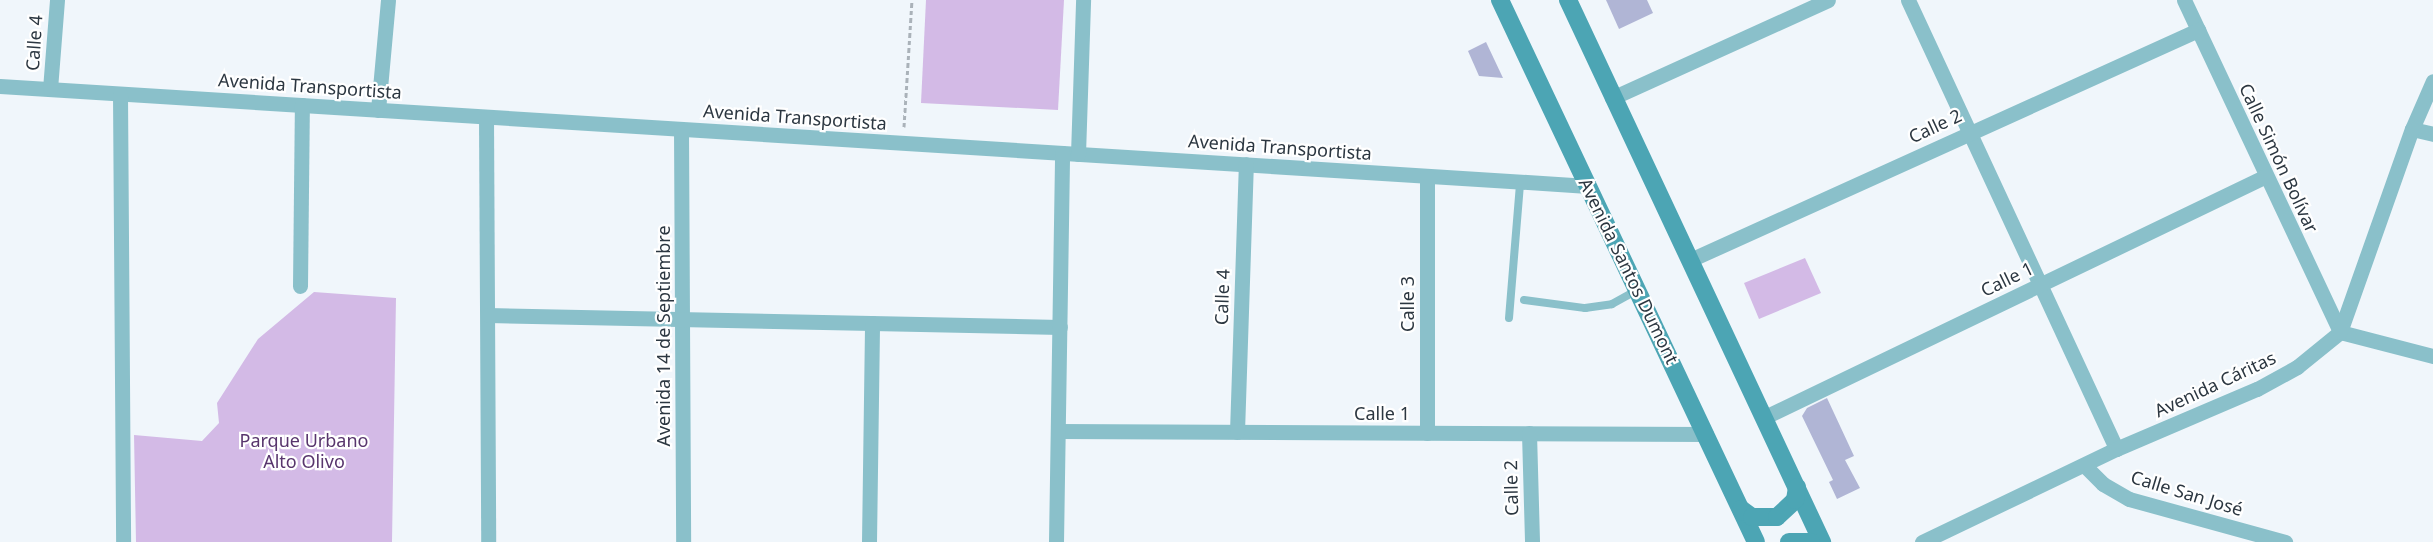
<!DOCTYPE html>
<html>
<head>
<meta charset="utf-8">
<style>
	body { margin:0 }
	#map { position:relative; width:2433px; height:542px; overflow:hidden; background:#f0f6fb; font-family:"Noto Sans",sans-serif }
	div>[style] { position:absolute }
	.green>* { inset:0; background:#d3bae6 }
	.building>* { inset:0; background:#b0b5d5 }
	.path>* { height:3px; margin-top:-1.5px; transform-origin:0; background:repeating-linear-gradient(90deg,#aab2b9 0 4.5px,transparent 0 7.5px) }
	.lane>* { height:8px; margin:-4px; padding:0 4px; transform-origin:4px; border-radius:4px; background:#8ac0ca }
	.street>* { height:15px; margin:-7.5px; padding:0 7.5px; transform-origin:7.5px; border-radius:7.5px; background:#8ac0ca }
	.secondary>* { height:18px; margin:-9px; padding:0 9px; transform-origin:9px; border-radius:9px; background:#4ca5b4 }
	span { translate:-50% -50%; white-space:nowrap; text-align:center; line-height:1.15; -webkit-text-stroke:4.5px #fff; paint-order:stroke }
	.street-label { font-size:18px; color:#2c3741 }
	.park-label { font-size:18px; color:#58356d }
</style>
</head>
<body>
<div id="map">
	<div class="green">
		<div style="clip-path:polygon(926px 0,1064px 0,1058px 110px,921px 103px)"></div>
		<div style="clip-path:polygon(1805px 258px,1821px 293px,1759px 319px,1744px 283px)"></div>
		<div style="clip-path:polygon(314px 292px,396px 298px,392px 542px,136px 542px,134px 435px,202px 441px,219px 423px,217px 403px,258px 339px)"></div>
	</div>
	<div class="building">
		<div style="clip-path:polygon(1606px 0,1647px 0,1653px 13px,1619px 29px)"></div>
		<div style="clip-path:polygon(1486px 42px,1503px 78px,1479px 76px,1468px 51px)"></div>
		<div style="clip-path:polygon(1827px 398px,1854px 456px,1845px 460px,1860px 488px,1837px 499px,1829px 482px,1833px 480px,1802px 416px,1807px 408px)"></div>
	</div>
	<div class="path">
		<div style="left:904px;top:127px;width:127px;rotate:-86.4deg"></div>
	</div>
	<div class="lane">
		<div style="left:1524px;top:300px;width:62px;rotate:7.5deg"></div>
		<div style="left:1585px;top:308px;width:27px;rotate:-8deg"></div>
		<div style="left:1612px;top:304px;width:29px;rotate:-29deg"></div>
		<div style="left:1509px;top:318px;width:135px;rotate:-85.3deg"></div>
	</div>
	<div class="street">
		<div style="left:1908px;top:0;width:495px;rotate:65.1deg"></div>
		<div style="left:2184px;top:0;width:367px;rotate:64.8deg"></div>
		<div style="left:2340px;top:332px;width:96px;rotate:14.5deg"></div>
		<div style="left:0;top:86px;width:1591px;rotate:3.6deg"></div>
		<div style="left:50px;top:89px;width:89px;rotate:-85.5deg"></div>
		<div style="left:120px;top:94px;width:448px;rotate:89.6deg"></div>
		<div style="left:1612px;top:98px;width:237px;rotate:-24.4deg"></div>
		<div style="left:378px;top:110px;width:110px;rotate:-84.8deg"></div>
		<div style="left:486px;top:117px;width:425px;rotate:89.7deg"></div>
		<div style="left:681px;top:129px;width:413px;rotate:89.7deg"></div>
		<div style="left:2412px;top:129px;width:22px;rotate:13deg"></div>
		<div style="left:1078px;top:154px;width:154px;rotate:-88.1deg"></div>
		<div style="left:1690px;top:260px;width:558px;rotate:-24.36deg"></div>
		<div style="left:300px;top:286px;width:181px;rotate:-89.4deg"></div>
		<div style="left:488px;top:315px;width:572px;rotate:1.2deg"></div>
		<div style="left:1765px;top:417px;width:556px;rotate:-25.69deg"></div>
		<div style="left:1058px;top:431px;width:648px;rotate:0.27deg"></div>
		<div style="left:1237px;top:432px;width:268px;rotate:-88.1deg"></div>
		<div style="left:1427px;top:433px;width:257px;rotate:-90deg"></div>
		<div style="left:1529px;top:433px;width:109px;rotate:88.4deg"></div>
		<div style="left:2085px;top:466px;width:25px;rotate:45deg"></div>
		<div style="left:2103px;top:484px;width:30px;rotate:30deg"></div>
		<div style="left:2129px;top:499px;width:162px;rotate:15.4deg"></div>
		<div style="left:869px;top:542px;width:219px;rotate:-89.2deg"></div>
		<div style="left:1056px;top:542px;width:389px;rotate:-89.1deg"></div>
		<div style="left:1922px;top:542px;width:215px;rotate:-25.6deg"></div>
		<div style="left:2116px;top:449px;width:153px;rotate:-23.1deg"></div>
		<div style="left:2257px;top:389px;width:46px;rotate:-28.8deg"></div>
		<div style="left:2297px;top:367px;width:55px;rotate:-39.1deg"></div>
		<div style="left:2340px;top:332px;width:215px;rotate:-70.5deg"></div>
		<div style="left:2412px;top:129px;width:52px;rotate:-66.4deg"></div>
	</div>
	<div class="secondary">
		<div style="left:1500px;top:0;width:599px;rotate:64.72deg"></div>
		<div style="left:1568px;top:0;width:599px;rotate:64.89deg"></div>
		<div style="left:1741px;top:509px;width:14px;rotate:36deg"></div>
		<div style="left:1752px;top:517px;width:25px"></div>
		<div style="left:1777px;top:517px;width:25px;rotate:-43deg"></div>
		<div style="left:1795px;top:500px;width:13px;rotate:-81deg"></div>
		<div style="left:1789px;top:542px;width:22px"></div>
	</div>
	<div class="street-label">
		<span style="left:34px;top:43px;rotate:-86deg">Calle 4</span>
		<span style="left:310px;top:86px;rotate:4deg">Avenida Transportista</span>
		<span style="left:795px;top:117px;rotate:4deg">Avenida Transportista</span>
		<span style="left:1935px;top:126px;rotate:-25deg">Calle 2</span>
		<span style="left:1280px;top:147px;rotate:4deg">Avenida Transportista</span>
		<span style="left:2279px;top:158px;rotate:65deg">Calle Simón Bolívar</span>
		<span style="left:1629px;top:271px;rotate:64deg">Avenida Santos Dumont</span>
		<span style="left:2007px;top:279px;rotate:-26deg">Calle 1</span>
		<span style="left:1222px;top:297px;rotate:-88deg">Calle 4</span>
		<span style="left:1407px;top:304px;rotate:-90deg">Calle 3</span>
		<span style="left:663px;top:336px;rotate:-90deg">Avenida 14 de Septiembre</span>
		<span style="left:2215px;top:384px;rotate:-25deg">Avenida Cáritas</span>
		<span style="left:1382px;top:413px">Calle 1</span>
		<span style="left:1511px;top:488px;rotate:-91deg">Calle 2</span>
		<span style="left:2187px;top:493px;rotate:17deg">Calle San José</span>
	</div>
	<div class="park-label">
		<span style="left:304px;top:451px">Parque Urbano<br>Alto Olivo</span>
	</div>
</div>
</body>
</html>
